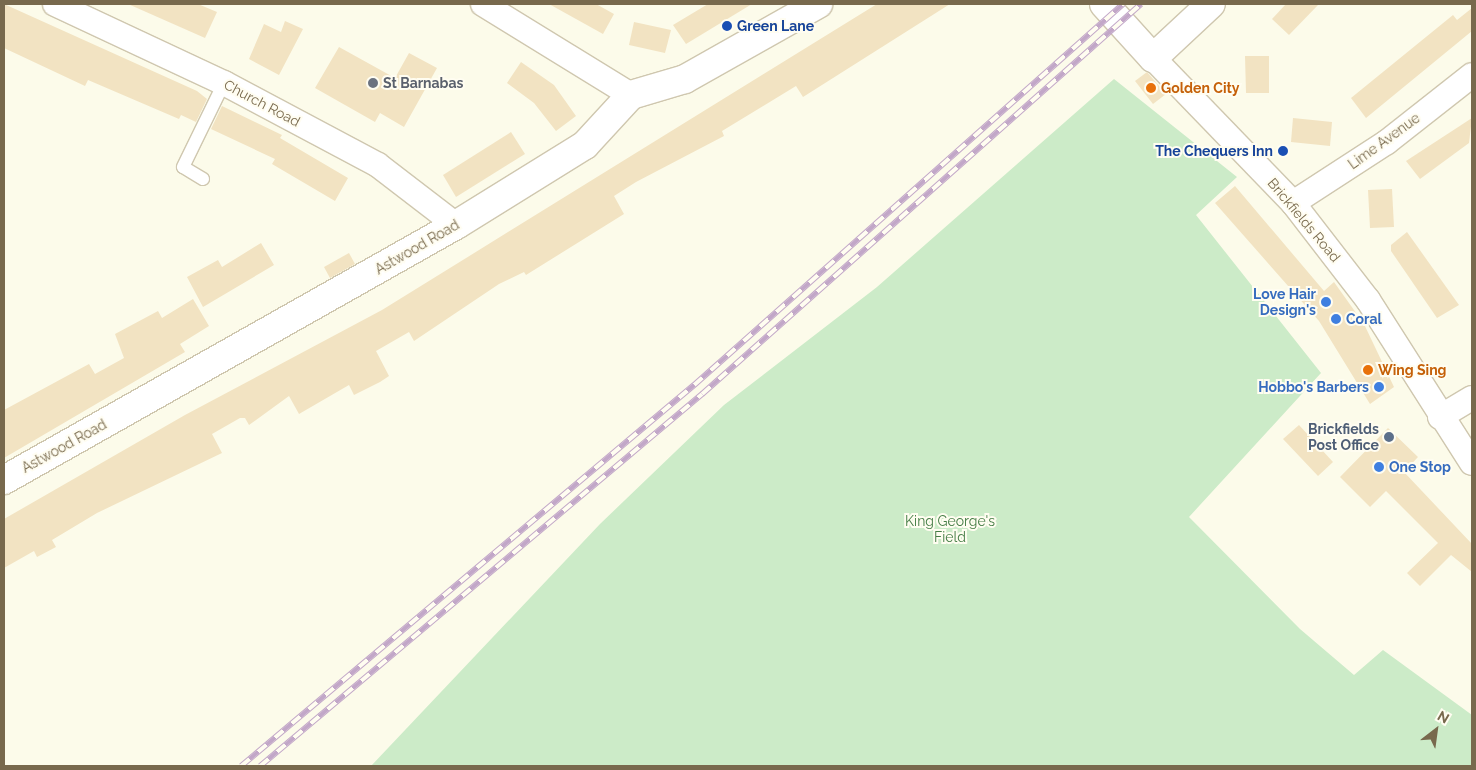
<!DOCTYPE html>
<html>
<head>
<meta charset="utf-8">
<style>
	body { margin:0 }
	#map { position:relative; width:1476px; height:770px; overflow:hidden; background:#fcfbea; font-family:Raleway,sans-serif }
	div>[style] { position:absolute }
	.green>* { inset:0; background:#ccebc8 }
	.building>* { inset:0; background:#f2e3c2 }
	.roads { filter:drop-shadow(1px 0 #cfc7af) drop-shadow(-1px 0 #cfc7af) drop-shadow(0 1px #cfc7af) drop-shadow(0 -1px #cfc7af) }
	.service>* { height:12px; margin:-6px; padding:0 6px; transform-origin:6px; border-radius:6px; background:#fff }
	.minor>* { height:24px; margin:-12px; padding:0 12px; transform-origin:12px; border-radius:12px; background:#fff }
	.secondary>* { height:28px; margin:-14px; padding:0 14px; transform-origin:14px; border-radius:14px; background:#fff }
	.rail>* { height:5.5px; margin-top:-2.75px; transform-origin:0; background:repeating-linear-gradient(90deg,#fffdf1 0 11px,#c2a7c8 0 22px); box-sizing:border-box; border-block:1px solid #c2a7c8 }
	.dots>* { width:14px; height:14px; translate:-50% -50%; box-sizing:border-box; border:2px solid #fffdf1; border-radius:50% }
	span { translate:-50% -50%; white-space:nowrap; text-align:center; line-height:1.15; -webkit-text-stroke:4px #fffdf1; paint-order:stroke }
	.transit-label { font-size:14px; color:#164399; font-weight:700 }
	.left { translate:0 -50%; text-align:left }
	.right { translate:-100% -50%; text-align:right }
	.worship-label { font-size:14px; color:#5b616d; font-weight:700 }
	.food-label { font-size:14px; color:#c56008; font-weight:700 }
	.street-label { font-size:14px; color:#78694d }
	.shop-label { font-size:14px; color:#366cbe; font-weight:700 }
	.service-label { font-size:14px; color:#4e5e75; font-weight:700 }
	.park-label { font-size:14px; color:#457d45 }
	.frame { position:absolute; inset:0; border:5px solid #78694d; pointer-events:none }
	.north { position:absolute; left:1411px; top:705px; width:50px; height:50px; -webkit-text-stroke:4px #fffdf1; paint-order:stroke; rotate:30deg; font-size:14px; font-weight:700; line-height:20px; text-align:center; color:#78694d }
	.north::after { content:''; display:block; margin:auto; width:18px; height:22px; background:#78694d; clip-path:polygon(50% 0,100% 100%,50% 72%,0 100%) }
</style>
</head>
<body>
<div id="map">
	<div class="green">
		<div style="clip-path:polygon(1114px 79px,1237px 177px,1196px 215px,1321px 373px,1189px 517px,1300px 629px,1354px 675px,1383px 650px,1472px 715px,1472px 766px,371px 766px,600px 524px,724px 405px,877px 287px)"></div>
	</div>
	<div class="building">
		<div style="clip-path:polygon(4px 4px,197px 91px,207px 99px,196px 122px,181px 115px,179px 119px,88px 80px,85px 86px,4px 48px)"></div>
		<div style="clip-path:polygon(128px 4px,198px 4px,217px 12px,205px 38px)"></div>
		<div style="clip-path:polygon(549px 4px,596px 4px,614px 14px,603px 34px)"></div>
		<div style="clip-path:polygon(708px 4px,752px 4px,686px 44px,673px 25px)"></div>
		<div style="clip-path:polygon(877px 4px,950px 4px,803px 97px,796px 86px,722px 131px,724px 136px,636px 182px,614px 196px,624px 214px,526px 275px,524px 272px,499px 284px,414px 341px,409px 332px,376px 351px,389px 376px,380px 382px,354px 395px,349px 385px,299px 414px,289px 396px,249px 425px,245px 418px,240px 418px,212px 434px,222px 453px,97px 513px,52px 540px,56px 547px,37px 557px,34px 551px,4px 568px,4px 519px,185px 415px,382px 310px)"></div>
		<div style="clip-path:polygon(1286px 4px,1319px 4px,1289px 35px,1272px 19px)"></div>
		<div style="clip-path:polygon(1472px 8px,1472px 31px,1366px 118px,1351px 98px,1453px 15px,1457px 20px)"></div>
		<div style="clip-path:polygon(285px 21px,303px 29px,279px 75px,249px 59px,264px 24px,281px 32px)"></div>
		<div style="clip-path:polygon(634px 22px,671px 30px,665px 53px,629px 45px)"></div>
		<div style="clip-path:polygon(339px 47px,395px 78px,409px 53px,437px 68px,404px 127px,380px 113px,375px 122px,315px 88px)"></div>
		<div style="clip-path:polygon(1245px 56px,1269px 56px,1269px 93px,1246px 93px)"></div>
		<div style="clip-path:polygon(521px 62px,554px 85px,576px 116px,556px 131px,534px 103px,507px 83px)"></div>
		<div style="clip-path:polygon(1147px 72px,1166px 94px,1153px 104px,1135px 81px)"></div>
		<div style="clip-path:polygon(222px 106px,282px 135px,280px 138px,348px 178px,335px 201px,272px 164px,275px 159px,211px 129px)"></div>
		<div style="clip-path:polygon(1293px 118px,1332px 122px,1330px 146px,1291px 142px)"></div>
		<div style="clip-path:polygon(1472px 118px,1469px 143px,1420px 179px,1406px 161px)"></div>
		<div style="clip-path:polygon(511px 132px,525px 154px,456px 197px,443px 175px)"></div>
		<div style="clip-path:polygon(1235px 186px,1324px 291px,1334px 282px,1364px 324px,1394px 387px,1370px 404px,1319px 321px,1215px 203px)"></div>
		<div style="clip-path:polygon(1392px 189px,1394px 227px,1370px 228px,1368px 190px)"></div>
		<div style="clip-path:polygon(1407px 232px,1459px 305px,1437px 318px,1391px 251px,1391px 245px)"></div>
		<div style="clip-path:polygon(261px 243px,274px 265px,203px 307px,187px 277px,218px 260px,222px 267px)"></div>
		<div style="clip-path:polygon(349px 253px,355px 264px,330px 278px,324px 267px)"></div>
		<div style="clip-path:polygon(193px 299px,209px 326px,180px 344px,185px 352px,4px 458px,4px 410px,89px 364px,95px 374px,124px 358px,115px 334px,158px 311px,162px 318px)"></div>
		<div style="clip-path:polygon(1299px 425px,1333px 462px,1318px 476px,1283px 439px)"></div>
		<div style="clip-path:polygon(1388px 428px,1418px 457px,1404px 472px,1472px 544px,1472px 572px,1451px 555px,1420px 586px,1407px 573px,1438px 543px,1386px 491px,1370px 507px,1340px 477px)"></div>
	</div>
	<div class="roads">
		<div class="service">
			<div style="left:203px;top:179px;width:23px;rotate:-149deg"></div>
			<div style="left:183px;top:167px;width:93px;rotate:-64deg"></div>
		</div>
		<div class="minor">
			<div style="left:55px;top:4px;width:187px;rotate:25.1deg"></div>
			<div style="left:224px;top:83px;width:174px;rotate:28deg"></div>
			<div style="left:378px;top:165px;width:98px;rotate:37.6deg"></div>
			<div style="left:483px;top:4px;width:174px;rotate:31.6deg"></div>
			<div style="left:1153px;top:58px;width:202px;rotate:46deg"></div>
			<div style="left:1293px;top:203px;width:123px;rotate:52.3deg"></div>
			<div style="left:1368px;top:300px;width:193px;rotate:57.5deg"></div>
			<div style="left:1293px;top:203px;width:112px;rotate:-33deg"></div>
			<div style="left:1387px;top:142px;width:108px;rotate:-38.2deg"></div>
			<div style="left:1440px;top:417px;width:37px;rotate:-31deg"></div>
		</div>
		<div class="secondary">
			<div style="left:1104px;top:4px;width:73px;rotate:47.8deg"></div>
			<div style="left:1153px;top:58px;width:79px;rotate:-43deg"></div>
			<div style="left:4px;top:480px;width:519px;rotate:-29.43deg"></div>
			<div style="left:456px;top:225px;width:152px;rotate:-31.8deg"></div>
			<div style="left:585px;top:145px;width:68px;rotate:-47.4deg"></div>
			<div style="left:631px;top:95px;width:56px;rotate:-16.5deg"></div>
			<div style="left:685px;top:79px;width:153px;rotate:-29.4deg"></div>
		</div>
	</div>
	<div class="rail">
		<div style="left:241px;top:766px;width:592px;rotate:-40.07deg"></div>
		<div style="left:694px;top:385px;width:574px;rotate:-41.61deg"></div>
		<div style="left:260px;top:766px;width:578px;rotate:-40.08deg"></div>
		<div style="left:702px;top:394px;width:587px;rotate:-41.62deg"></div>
	</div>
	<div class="dots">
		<div style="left:727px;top:26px;background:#1a4fb4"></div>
		<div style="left:373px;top:83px;background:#6b7280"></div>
		<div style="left:1151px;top:88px;background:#e8710a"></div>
		<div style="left:1283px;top:151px;background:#1a4fb4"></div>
		<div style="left:1326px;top:302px;background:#3f7fe0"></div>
		<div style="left:1336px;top:319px;background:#3f7fe0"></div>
		<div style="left:1368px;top:370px;background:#e8710a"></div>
		<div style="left:1379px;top:387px;background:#3f7fe0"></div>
		<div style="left:1389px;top:437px;background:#5c6f8a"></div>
		<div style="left:1379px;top:467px;background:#3f7fe0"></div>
	</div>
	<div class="transit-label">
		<span class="left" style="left:737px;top:26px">Green Lane</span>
		<span class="right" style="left:1273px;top:151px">The Chequers Inn</span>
	</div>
	<div class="worship-label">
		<span class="left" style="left:383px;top:83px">St Barnabas</span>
	</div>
	<div class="food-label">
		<span class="left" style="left:1161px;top:88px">Golden City</span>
		<span class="left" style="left:1378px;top:370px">Wing Sing</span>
	</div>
	<div class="street-label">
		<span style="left:262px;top:103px;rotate:28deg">Church Road</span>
		<span style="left:1384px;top:141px;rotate:-36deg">Lime Avenue</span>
		<span style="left:1304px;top:220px;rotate:50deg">Brickfields Road</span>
		<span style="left:417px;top:247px;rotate:-30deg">Astwood Road</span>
		<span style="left:64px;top:446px;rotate:-29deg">Astwood Road</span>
	</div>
	<div class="shop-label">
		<span class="right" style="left:1316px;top:302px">Love Hair<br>Design's</span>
		<span class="left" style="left:1346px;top:319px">Coral</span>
		<span class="right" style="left:1369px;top:387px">Hobbo's Barbers</span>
		<span class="left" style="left:1389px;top:467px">One Stop</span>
	</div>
	<div class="service-label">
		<span class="right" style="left:1379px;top:437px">Brickfields<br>Post Office</span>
	</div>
	<div class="park-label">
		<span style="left:950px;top:529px">King George's<br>Field</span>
	</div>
	<div class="frame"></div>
	<div class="north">N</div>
</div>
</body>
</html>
